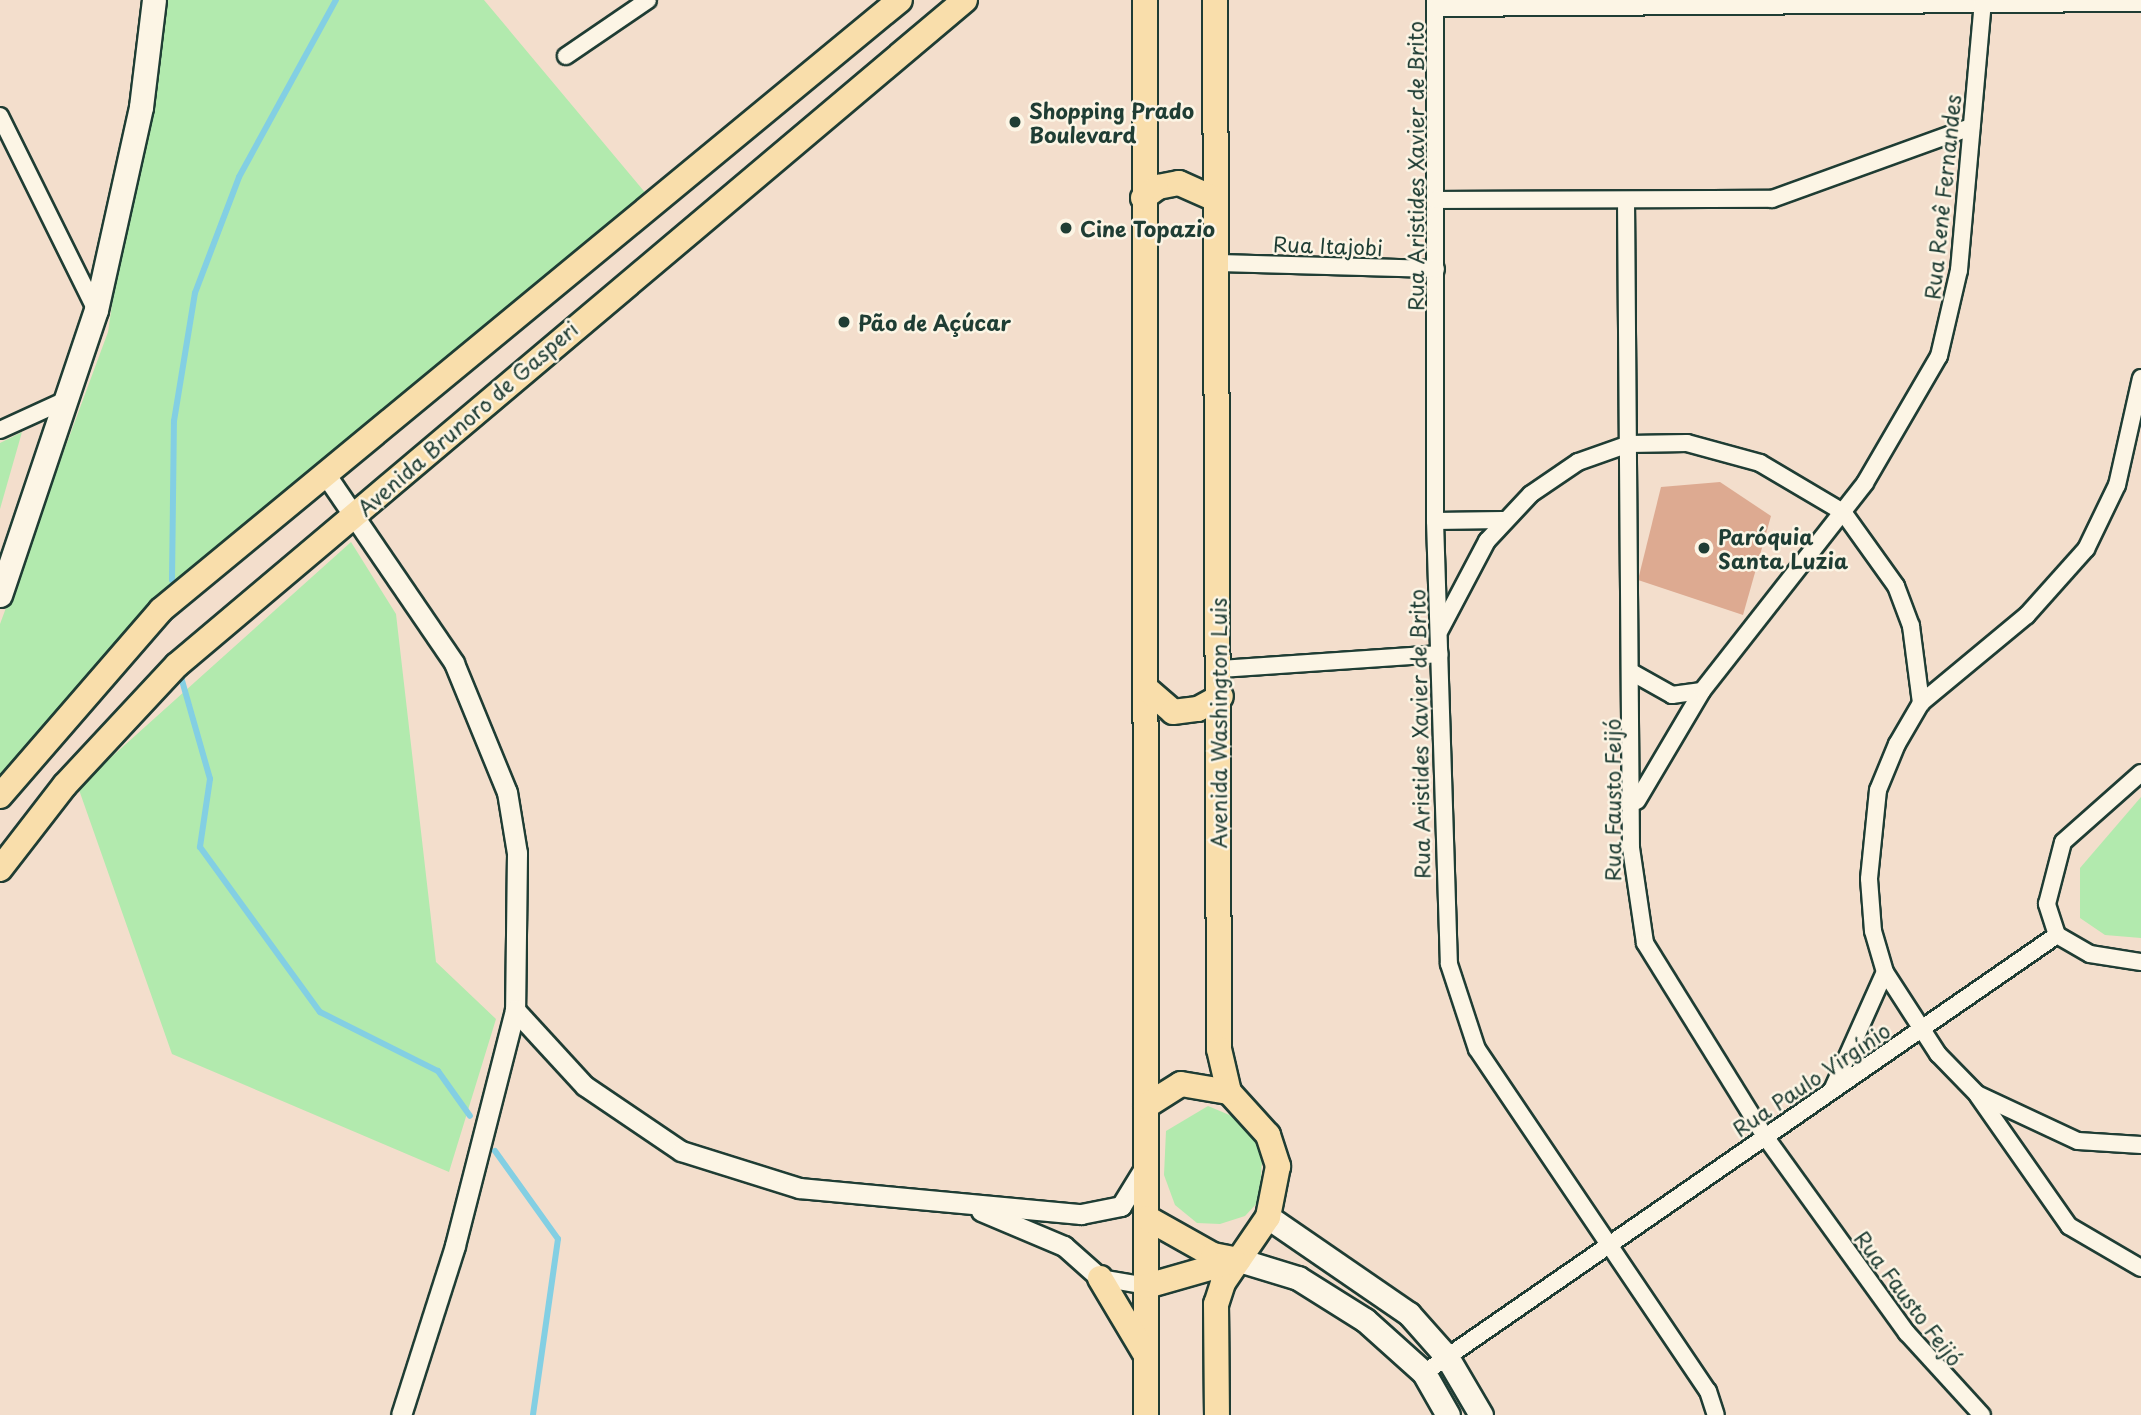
<!DOCTYPE html>
<html>
<head>
<meta charset="utf-8">
<style>
	body { margin:0 }
	#map { position:relative; width:2141px; height:1415px; overflow:hidden; background:#f3decc; font-family:"Playpen Sans",sans-serif }
	div>[style] { position:absolute }
	.green>* { inset:0; background:#b2eaae }
	.stream>* { height:6px; margin:-3px; padding:0 3px; transform-origin:3px; border-radius:3px; background:#83cfe3 }
	.building>* { inset:0; background:#ddaa91 }
	.roads { filter:drop-shadow(2px 0 #1f3d34) drop-shadow(-2px 0 #1f3d34) drop-shadow(0 2px #1f3d34) drop-shadow(0 -2px #1f3d34) }
	.minor>* { height:16px; margin:-8px; padding:0 8px; transform-origin:8px; border-radius:8px; background:#fcf5e5 }
	.tertiary>* { height:19px; margin:-9.5px; padding:0 9.5px; transform-origin:9.5px; border-radius:9.5px; background:#fcf5e5 }
	.secondary>* { height:23px; margin:-11.5px; padding:0 11.5px; transform-origin:11.5px; border-radius:11.5px; background:#fcf5e5 }
	.primary>* { height:24px; margin:-12px; padding:0 12px; transform-origin:12px; border-radius:12px; background:#f9deab }
	.dots>* { width:19px; height:19px; translate:-50% -50%; box-sizing:border-box; border:4px solid #fcf5e5; border-radius:50% }
	span { translate:-50% -50%; white-space:nowrap; text-align:center; line-height:1.15; -webkit-text-stroke:5px #fcf5e5; paint-order:stroke }
	.poi-label { font-size:21px; color:#1f3d34; font-weight:700 }
	.left { translate:0 -50%; text-align:left }
	.street-label { font-size:21px; color:#1f3d34 }
</style>
</head>
<body>
<div id="map">
	<div class="green">
		<div style="clip-path:polygon(157px 0,484px 0,648px 196px,142px 619px,0 783px,0 624px,108px 332px)"></div>
		<div style="clip-path:polygon(22px 432px,0 509px,0 443px)"></div>
		<div style="clip-path:polygon(351px 542px,396px 614px,436px 962px,496px 1019px,449px 1172px,172px 1054px,78px 787px)"></div>
		<div style="clip-path:polygon(2141px 797px,2141px 938px,2105px 935px,2080px 918px,2080px 868px)"></div>
		<div style="clip-path:polygon(1208px 1106px,1239px 1119px,1263px 1148px,1259px 1201px,1245px 1216px,1220px 1224px,1197px 1223px,1175px 1205px,1164px 1175px,1166px 1131px)"></div>
	</div>
	<div class="stream">
		<div style="left:172px;top:580px;width:159px;rotate:-89.3deg"></div>
		<div style="left:174px;top:421px;width:130px;rotate:-80.7deg"></div>
		<div style="left:195px;top:293px;width:124px;rotate:-69.2deg"></div>
		<div style="left:239px;top:177px;width:202px;rotate:-61.3deg"></div>
		<div style="left:181px;top:677px;width:106px;rotate:74.1deg"></div>
		<div style="left:210px;top:779px;width:69px;rotate:98.4deg"></div>
		<div style="left:200px;top:847px;width:204px;rotate:54deg"></div>
		<div style="left:320px;top:1012px;width:132px;rotate:26.6deg"></div>
		<div style="left:438px;top:1071px;width:55px;rotate:54.6deg"></div>
		<div style="left:495px;top:1151px;width:108px;rotate:54.4deg"></div>
		<div style="left:558px;top:1239px;width:178px;rotate:98.1deg"></div>
	</div>
	<div class="building">
		<div style="clip-path:polygon(1720px 482px,1771px 516px,1743px 615px,1638px 580px,1661px 487px)"></div>
	</div>
	<div class="roads">
		<div class="minor">
			<div style="left:1435px;top:0;width:521px;rotate:90deg"></div>
			<div style="left:1435px;top:521px;width:443px;rotate:88.2deg"></div>
			<div style="left:1449px;top:964px;width:89px;rotate:71.8deg"></div>
			<div style="left:1477px;top:1049px;width:413px;rotate:56deg"></div>
			<div style="left:1708px;top:1391px;width:25px;rotate:72deg"></div>
			<div style="left:1435px;top:8px;width:706px;rotate:-0.41deg"></div>
			<div style="left:566px;top:56px;width:99px;rotate:-34.3deg"></div>
			<div style="left:0;top:116px;width:216px;rotate:63.7deg"></div>
			<div style="left:1436px;top:200px;width:336px;rotate:-0.2deg"></div>
			<div style="left:1772px;top:199px;width:212px;rotate:-19.9deg"></div>
			<div style="left:1626px;top:200px;width:648px;rotate:89.56deg"></div>
			<div style="left:1631px;top:848px;width:96px;rotate:81.6deg"></div>
			<div style="left:1645px;top:943px;width:226px;rotate:58.2deg"></div>
			<div style="left:1764px;top:1135px;width:244px;rotate:54.2deg"></div>
			<div style="left:1907px;top:1333px;width:111px;rotate:47.6deg"></div>
			<div style="left:1218px;top:263px;width:218px;rotate:1.6deg"></div>
			<div style="left:2141px;top:378px;width:110px;rotate:102.6deg"></div>
			<div style="left:2117px;top:485px;width:71px;rotate:115.8deg"></div>
			<div style="left:2086px;top:549px;width:89px;rotate:131.8deg"></div>
			<div style="left:2027px;top:615px;width:138px;rotate:140.3deg"></div>
			<div style="left:1921px;top:703px;width:48px;rotate:120.3deg"></div>
			<div style="left:1897px;top:744px;width:50px;rotate:112.4deg"></div>
			<div style="left:1878px;top:790px;width:89px;rotate:95.8deg"></div>
			<div style="left:1869px;top:879px;width:52px;rotate:85.6deg"></div>
			<div style="left:1873px;top:931px;width:43px;rotate:73.7deg"></div>
			<div style="left:1885px;top:972px;width:98px;rotate:57.1deg"></div>
			<div style="left:1938px;top:1054px;width:56px;rotate:45.7deg"></div>
			<div style="left:1977px;top:1094px;width:111px;rotate:25deg"></div>
			<div style="left:2078px;top:1141px;width:63px;rotate:3.6deg"></div>
			<div style="left:0;top:430px;width:75px;rotate:-24.5deg"></div>
			<div style="left:1435px;top:521px;width:68px;rotate:-0.8deg"></div>
			<div style="left:1440px;top:630px;width:101px;rotate:-62.2deg"></div>
			<div style="left:1487px;top:541px;width:64px;rotate:-46.9deg"></div>
			<div style="left:1531px;top:494px;width:57px;rotate:-34.2deg"></div>
			<div style="left:1578px;top:462px;width:54px;rotate:-19.4deg"></div>
			<div style="left:1629px;top:444px;width:58px;rotate:-1deg"></div>
			<div style="left:1687px;top:443px;width:76px;rotate:15.3deg"></div>
			<div style="left:1760px;top:463px;width:96px;rotate:30.6deg"></div>
			<div style="left:1843px;top:512px;width:91px;rotate:54.4deg"></div>
			<div style="left:1896px;top:586px;width:43px;rotate:69.4deg"></div>
			<div style="left:1911px;top:626px;width:78px;rotate:82.6deg"></div>
			<div style="left:1221px;top:669px;width:219px;rotate:-3.9deg"></div>
			<div style="left:1633px;top:673px;width:45px;rotate:29.4deg"></div>
			<div style="left:1672px;top:695px;width:30px;rotate:-8deg"></div>
			<div style="left:1637px;top:801px;width:128px;rotate:-59.4deg"></div>
			<div style="left:1702px;top:691px;width:264px;rotate:-51.9deg"></div>
			<div style="left:1865px;top:483px;width:147px;rotate:-59.8deg"></div>
			<div style="left:1939px;top:356px;width:88px;rotate:-76.9deg"></div>
			<div style="left:1959px;top:270px;width:271px;rotate:-84.9deg"></div>
			<div style="left:2057px;top:935px;width:33px;rotate:-108deg"></div>
			<div style="left:2047px;top:904px;width:64px;rotate:-75.5deg"></div>
			<div style="left:2063px;top:842px;width:104px;rotate:-41.5deg"></div>
			<div style="left:2057px;top:935px;width:38px;rotate:30deg"></div>
			<div style="left:2090px;top:954px;width:52px;rotate:8.9deg"></div>
			<div style="left:1833px;top:1088px;width:127px;rotate:-65.9deg"></div>
			<div style="left:1978px;top:1096px;width:159px;rotate:55deg"></div>
			<div style="left:2069px;top:1226px;width:83px;rotate:30.3deg"></div>
			<div style="left:1100px;top:1278px;width:48px;rotate:9.7deg"></div>
			<div style="left:1424px;top:1373px;width:770px;rotate:-34.68deg"></div>
		</div>
		<div class="tertiary">
			<div style="left:328px;top:478px;width:224px;rotate:55.7deg"></div>
			<div style="left:454px;top:663px;width:139px;rotate:67.7deg"></div>
			<div style="left:507px;top:792px;width:62px;rotate:80.7deg"></div>
			<div style="left:517px;top:853px;width:157px;rotate:90.7deg"></div>
			<div style="left:515px;top:1010px;width:244px;rotate:104.3deg"></div>
			<div style="left:455px;top:1246px;width:177px;rotate:107.7deg"></div>
			<div style="left:515px;top:1010px;width:103px;rotate:47.4deg"></div>
			<div style="left:585px;top:1086px;width:116px;rotate:34.1deg"></div>
			<div style="left:681px;top:1151px;width:124px;rotate:17.4deg"></div>
			<div style="left:799px;top:1188px;width:283px;rotate:5.3deg"></div>
			<div style="left:1081px;top:1214px;width:41px;rotate:-11.3deg"></div>
			<div style="left:1121px;top:1206px;width:46px;rotate:-58.4deg"></div>
			<div style="left:981px;top:1211px;width:90px;rotate:22.9deg"></div>
			<div style="left:1064px;top:1246px;width:48px;rotate:41.6deg"></div>
		</div>
		<div class="secondary">
			<div style="left:0;top:595px;width:301px;rotate:-71.4deg"></div>
			<div style="left:96px;top:310px;width:208px;rotate:-77.5deg"></div>
			<div style="left:141px;top:107px;width:108px;rotate:-83.1deg"></div>
			<div style="left:1268px;top:1217px;width:171px;rotate:34.5deg"></div>
			<div style="left:1409px;top:1314px;width:57px;rotate:48.5deg"></div>
			<div style="left:1447px;top:1357px;width:67px;rotate:59.6deg"></div>
			<div style="left:1239px;top:1260px;width:62px;rotate:17deg"></div>
			<div style="left:1298px;top:1278px;width:79px;rotate:32.1deg"></div>
			<div style="left:1365px;top:1320px;width:79px;rotate:41.9deg"></div>
			<div style="left:1424px;top:1373px;width:48px;rotate:60.3deg"></div>
		</div>
		<div class="primary">
			<div style="left:1145px;top:0;width:1415px;rotate:89.96deg"></div>
			<div style="left:1215px;top:0;width:1049px;rotate:89.78deg"></div>
			<div style="left:1219px;top:1049px;width:44px;rotate:76.9deg"></div>
			<div style="left:1229px;top:1092px;width:58px;rotate:47.8deg"></div>
			<div style="left:1268px;top:1135px;width:33px;rotate:72deg"></div>
			<div style="left:1278px;top:1166px;width:52px;rotate:101.1deg"></div>
			<div style="left:1268px;top:1217px;width:80px;rotate:124.3deg"></div>
			<div style="left:1223px;top:1283px;width:22px;rotate:108deg"></div>
			<div style="left:1216px;top:1304px;width:111px;rotate:89.5deg"></div>
			<div style="left:1143px;top:198px;width:19px;rotate:-36deg"></div>
			<div style="left:1158px;top:187px;width:21px;rotate:-11deg"></div>
			<div style="left:1179px;top:183px;width:39px;rotate:24deg"></div>
			<div style="left:1148px;top:690px;width:33px;rotate:41deg"></div>
			<div style="left:1173px;top:712px;width:25px;rotate:-7deg"></div>
			<div style="left:1198px;top:709px;width:26px;rotate:-29deg"></div>
			<div style="left:0;top:796px;width:246px;rotate:-49.1deg"></div>
			<div style="left:161px;top:610px;width:958px;rotate:-39.54deg"></div>
			<div style="left:0;top:869px;width:106px;rotate:-52.3deg"></div>
			<div style="left:65px;top:785px;width:164px;rotate:-47deg"></div>
			<div style="left:177px;top:665px;width:1031px;rotate:-40.16deg"></div>
			<div style="left:1146px;top:1106px;width:41px;rotate:-32.2deg"></div>
			<div style="left:1181px;top:1084px;width:49px;rotate:9.5deg"></div>
			<div style="left:1147px;top:1218px;width:76px;rotate:29.3deg"></div>
			<div style="left:1213px;top:1255px;width:26px;rotate:11deg"></div>
			<div style="left:1100px;top:1278px;width:86px;rotate:59.3deg"></div>
			<div style="left:1147px;top:1286px;width:91px;rotate:-15.9deg"></div>
		</div>
	</div>
	<div class="dots">
		<div style="left:1015px;top:122px;background:#1f3d34"></div>
		<div style="left:1066px;top:228px;background:#1f3d34"></div>
		<div style="left:844px;top:322px;background:#1f3d34"></div>
		<div style="left:1704px;top:548px;background:#1f3d34"></div>
	</div>
	<div class="poi-label">
		<span class="left" style="left:1029px;top:122px">Shopping Prado<br>Boulevard</span>
		<span class="left" style="left:1080px;top:228px">Cine Topazio</span>
		<span class="left" style="left:858px;top:322px">Pão de Açúcar</span>
		<span class="left" style="left:1718px;top:548px">Paróquia<br>Santa Luzia</span>
	</div>
	<div class="street-label">
		<span style="left:1415px;top:166px;rotate:-90deg">Rua Aristides Xavier de Brito</span>
		<span style="left:1942px;top:197px;rotate:-84deg">Rua Renê Fernandes</span>
		<span style="left:1328px;top:245px;rotate:2deg">Rua Itajobi</span>
		<span style="left:467px;top:418px;rotate:-41deg">Avenida Brunoro de Gasperi</span>
		<span style="left:1218px;top:723px;rotate:-90deg">Avenida Washington Luis</span>
		<span style="left:1419px;top:734px;rotate:-91deg">Rua Aristides Xavier de Brito</span>
		<span style="left:1612px;top:800px;rotate:-90deg">Rua Fausto Feijó</span>
		<span style="left:1811px;top:1079px;rotate:-34deg">Rua Paulo Virgínio</span>
		<span style="left:1909px;top:1298px;rotate:53deg">Rua Fausto Feijó</span>
	</div>
</div>
</body>
</html>
